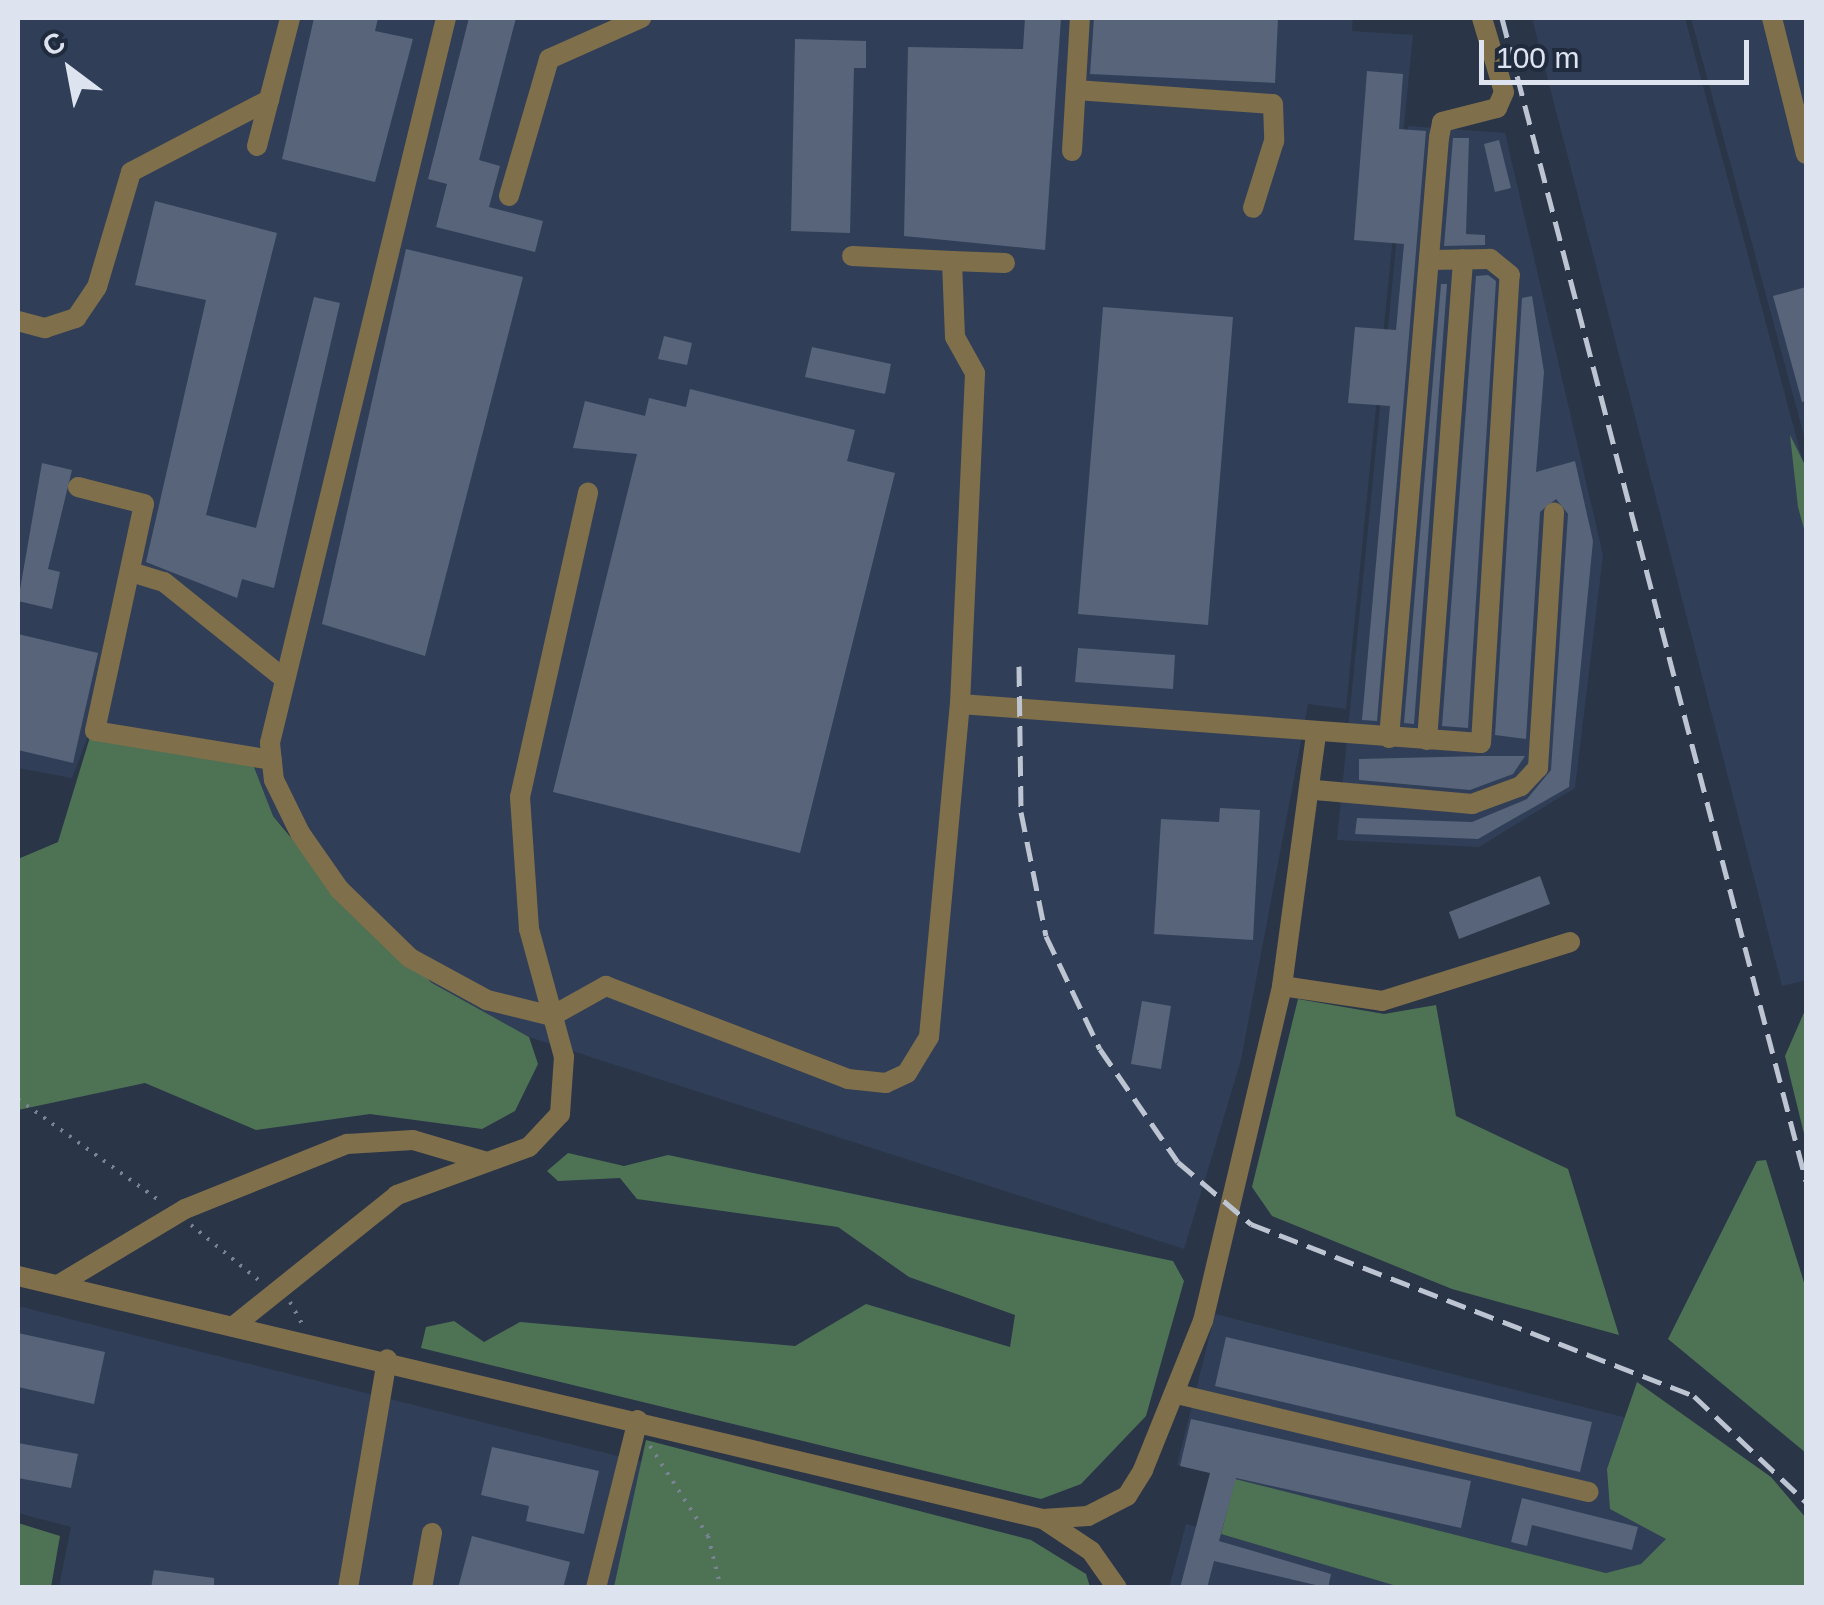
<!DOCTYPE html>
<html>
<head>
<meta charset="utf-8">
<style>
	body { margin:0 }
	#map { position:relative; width:1824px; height:1605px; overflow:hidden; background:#2a3548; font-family:Arial,sans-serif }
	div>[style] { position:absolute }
	.built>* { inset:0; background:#303f57 }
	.forest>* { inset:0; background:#4e7354 }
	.building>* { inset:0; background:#576479 }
	.path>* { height:4px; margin-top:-2px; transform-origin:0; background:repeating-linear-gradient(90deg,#7a8393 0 2.5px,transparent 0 10.5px) }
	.minor>* { height:20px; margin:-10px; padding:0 10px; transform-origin:10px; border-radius:10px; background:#806f4b }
	.rail>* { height:5px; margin-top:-2.5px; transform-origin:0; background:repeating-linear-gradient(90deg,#bdc4d2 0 20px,transparent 0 30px) }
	span { translate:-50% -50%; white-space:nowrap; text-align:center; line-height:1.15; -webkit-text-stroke:8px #202b3e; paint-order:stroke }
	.frame { position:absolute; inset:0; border:20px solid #dde4f0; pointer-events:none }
	.north { position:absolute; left:20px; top:20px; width:100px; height:100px; -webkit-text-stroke:8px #202b3e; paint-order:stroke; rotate:328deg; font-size:28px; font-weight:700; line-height:40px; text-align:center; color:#dde4f0 }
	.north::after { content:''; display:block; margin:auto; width:35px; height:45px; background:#dde4f0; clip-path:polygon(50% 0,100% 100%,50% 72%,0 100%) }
	.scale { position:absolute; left:1479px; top:40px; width:270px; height:45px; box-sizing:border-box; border:5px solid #dde4f0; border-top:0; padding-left:12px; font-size:30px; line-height:35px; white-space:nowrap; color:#dde4f0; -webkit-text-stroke:8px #202b3e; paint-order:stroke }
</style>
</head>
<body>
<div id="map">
	<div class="built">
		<div style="clip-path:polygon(18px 18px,1353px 18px,1352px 31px,1413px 35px,1346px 709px,1308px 704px,1241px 1060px,1184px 1249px,529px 1037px,432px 983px,273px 816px,90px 731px,72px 778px,18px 768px)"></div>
		<div style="clip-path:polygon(1532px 18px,1685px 18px,1806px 474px,1806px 980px,1782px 986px)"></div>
		<div style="clip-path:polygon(1691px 18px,1806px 18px,1806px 443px)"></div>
		<div style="clip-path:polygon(1408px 126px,1505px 133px,1603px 555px,1575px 788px,1479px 847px,1337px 840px)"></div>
		<div style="clip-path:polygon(18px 1306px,662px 1467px,637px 1587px,59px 1587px,71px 1527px,18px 1513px)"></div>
		<div style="clip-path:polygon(1215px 1314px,1623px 1417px,1682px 1461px,1683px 1523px,1642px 1564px,1607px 1573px,1177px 1465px)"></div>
		<div style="clip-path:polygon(1186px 1524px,1394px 1583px,1400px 1587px,1169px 1588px)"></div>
	</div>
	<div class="forest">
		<div style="clip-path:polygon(1790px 435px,1806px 467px,1806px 536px,1798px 507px)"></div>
		<div style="clip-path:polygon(90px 737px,252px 762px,273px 816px,330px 885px,432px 983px,529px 1037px,538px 1064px,515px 1111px,482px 1129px,370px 1114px,256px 1130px,145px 1083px,18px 1110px,18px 859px,58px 842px)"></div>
		<div style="clip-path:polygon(1298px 999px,1384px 1014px,1436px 1005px,1456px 1116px,1568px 1169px,1619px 1335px,1452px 1289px,1272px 1216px,1252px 1187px)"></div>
		<div style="clip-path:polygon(1806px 1008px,1806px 1142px,1785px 1056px)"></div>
		<div style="clip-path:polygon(568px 1153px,624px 1166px,668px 1155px,1173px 1261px,1184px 1281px,1146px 1416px,1081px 1484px,1041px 1499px,421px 1348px,426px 1327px,454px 1321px,484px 1342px,520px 1322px,795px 1346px,866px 1304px,1010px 1347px,1015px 1315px,909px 1277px,838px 1227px,637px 1199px,620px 1178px,558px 1181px,547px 1171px)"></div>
		<div style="clip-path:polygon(1766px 1160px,1806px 1289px,1806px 1453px,1668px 1339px,1757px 1161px)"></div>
		<div style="clip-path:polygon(1637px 1382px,1771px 1477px,1806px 1518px,1806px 1587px,1400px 1587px,1221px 1534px,1235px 1479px,1606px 1573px,1641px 1564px,1666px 1539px,1610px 1509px,1607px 1469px)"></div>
		<div style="clip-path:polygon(646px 1440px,1031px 1540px,1086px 1574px,1090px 1587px,614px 1587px)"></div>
		<div style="clip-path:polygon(18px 1523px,60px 1536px,51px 1587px,18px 1587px)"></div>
	</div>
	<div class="building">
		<div style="clip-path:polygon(314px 18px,378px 18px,375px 31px,413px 39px,375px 182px,282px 159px)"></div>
		<div style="clip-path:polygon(469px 18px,516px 18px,479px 160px,500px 166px,489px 207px,543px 221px,535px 252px,436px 227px,447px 184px,428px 179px)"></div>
		<div style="clip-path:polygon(1025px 18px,1061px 18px,1045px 250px,904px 236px,908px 47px,1023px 49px)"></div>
		<div style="clip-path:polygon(1094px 18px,1278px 18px,1275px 83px,1090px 74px)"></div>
		<div style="clip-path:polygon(795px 39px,866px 41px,866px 68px,854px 68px,850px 233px,791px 231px)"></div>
		<div style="clip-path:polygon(1367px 71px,1403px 74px,1399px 129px,1426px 131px,1377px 721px,1362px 720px,1390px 406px,1348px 403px,1355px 327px,1396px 330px,1404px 244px,1354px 240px)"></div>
		<div style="clip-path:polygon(1453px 138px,1469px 138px,1466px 234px,1485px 235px,1485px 245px,1444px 246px)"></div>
		<div style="clip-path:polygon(1499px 140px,1511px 188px,1495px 192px,1484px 144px)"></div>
		<div style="clip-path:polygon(155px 201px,277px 233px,206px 515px,256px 528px,314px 297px,340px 303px,274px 588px,242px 579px,237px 598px,146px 562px,206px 300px,135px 285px)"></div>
		<div style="clip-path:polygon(406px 249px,523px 277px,425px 656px,322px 624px)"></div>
		<div style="clip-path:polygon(1488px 275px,1496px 281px,1468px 728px,1442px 726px,1476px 276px)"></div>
		<div style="clip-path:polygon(1441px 284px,1447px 284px,1414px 724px,1404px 723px)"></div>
		<div style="clip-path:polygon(1806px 287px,1806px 401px,1802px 402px,1773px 296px)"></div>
		<div style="clip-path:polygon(1532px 296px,1544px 372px,1536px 472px,1575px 461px,1593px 541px,1569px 787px,1478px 839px,1355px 834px,1357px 818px,1472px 822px,1527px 799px,1551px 770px,1568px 514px,1556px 499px,1540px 512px,1526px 739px,1495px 735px,1522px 298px)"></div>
		<div style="clip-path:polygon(1103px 307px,1233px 317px,1208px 625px,1078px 614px)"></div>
		<div style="clip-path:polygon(664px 336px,692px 343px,687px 365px,658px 359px)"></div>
		<div style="clip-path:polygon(812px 347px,891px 364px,885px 394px,805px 377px)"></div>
		<div style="clip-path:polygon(690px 389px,855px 430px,847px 461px,895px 473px,800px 853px,553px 792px,637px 454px,573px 448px,585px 401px,645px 416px,649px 398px,686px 407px)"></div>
		<div style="clip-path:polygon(42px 463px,72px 470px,48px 569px,60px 572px,52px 609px,18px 601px)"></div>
		<div style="clip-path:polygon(18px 634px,98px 653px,73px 763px,18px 750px)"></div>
		<div style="clip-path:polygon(1078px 648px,1175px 655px,1173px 689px,1075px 682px)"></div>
		<div style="clip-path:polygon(1482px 756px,1525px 756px,1513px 774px,1470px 790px,1359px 780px,1359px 759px)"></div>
		<div style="clip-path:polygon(1220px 808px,1260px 810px,1253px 940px,1154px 934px,1161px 819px,1219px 822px)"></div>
		<div style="clip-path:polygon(1540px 876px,1550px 904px,1459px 939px,1449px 912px)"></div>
		<div style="clip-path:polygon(1142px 1001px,1171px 1006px,1161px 1069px,1131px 1064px)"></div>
		<div style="clip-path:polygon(18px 1333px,105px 1352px,94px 1404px,18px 1387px)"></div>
		<div style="clip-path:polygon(1226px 1337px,1592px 1422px,1580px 1472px,1215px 1386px)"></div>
		<div style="clip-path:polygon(1191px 1419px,1471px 1481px,1461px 1528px,1236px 1478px,1219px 1541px,1331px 1574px,1328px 1588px,1214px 1561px,1207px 1588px,1180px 1588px,1210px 1473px,1180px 1466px)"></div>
		<div style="clip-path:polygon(18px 1443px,78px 1454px,71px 1488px,18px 1478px)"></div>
		<div style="clip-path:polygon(492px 1447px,599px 1471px,584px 1534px,526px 1521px,529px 1506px,481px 1495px)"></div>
		<div style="clip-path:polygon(1522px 1498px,1638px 1527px,1632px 1550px,1532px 1525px,1527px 1546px,1511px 1542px)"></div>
		<div style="clip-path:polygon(472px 1536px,570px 1562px,563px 1588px,458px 1588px)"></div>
		<div style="clip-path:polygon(154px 1570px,214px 1578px,214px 1588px,151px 1588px)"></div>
	</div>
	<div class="path">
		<div style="left:18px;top:1099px;width:175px;rotate:35.7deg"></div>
		<div style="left:191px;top:1225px;width:90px;rotate:39.2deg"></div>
		<div style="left:290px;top:1302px;width:25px;rotate:61deg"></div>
		<div style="left:650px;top:1446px;width:107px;rotate:57.2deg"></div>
		<div style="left:708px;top:1536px;width:54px;rotate:76deg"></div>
	</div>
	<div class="minor">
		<div style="left:446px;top:18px;width:746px;rotate:103.65deg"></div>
		<div style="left:270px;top:743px;width:37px;rotate:84deg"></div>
		<div style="left:274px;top:780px;width:59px;rotate:63.9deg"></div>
		<div style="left:300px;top:833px;width:68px;rotate:55.1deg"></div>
		<div style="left:339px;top:889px;width:99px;rotate:44.2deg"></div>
		<div style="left:410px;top:958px;width:88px;rotate:28.6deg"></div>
		<div style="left:487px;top:1000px;width:67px;rotate:13.8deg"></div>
		<div style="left:552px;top:1016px;width:62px;rotate:-29.1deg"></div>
		<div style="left:606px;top:986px;width:259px;rotate:21deg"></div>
		<div style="left:848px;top:1079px;width:38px;rotate:6deg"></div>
		<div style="left:886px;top:1083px;width:23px;rotate:-25deg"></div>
		<div style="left:907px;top:1073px;width:42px;rotate:-58.6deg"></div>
		<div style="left:929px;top:1037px;width:334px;rotate:-84.7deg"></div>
		<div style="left:960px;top:704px;width:331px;rotate:-87.4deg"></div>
		<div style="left:975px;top:373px;width:41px;rotate:-119.1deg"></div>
		<div style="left:955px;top:337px;width:76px;rotate:-92.3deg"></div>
		<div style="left:952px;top:261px;width:100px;rotate:-177.1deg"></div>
		<div style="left:1772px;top:18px;width:140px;rotate:76deg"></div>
		<div style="left:1076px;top:90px;width:197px;rotate:4.1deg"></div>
		<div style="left:1273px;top:104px;width:37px;rotate:88deg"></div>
		<div style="left:1274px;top:141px;width:70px;rotate:107.4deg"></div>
		<div style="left:257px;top:146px;width:132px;rotate:-75.5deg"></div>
		<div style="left:1072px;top:151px;width:133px;rotate:-86.6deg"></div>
		<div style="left:509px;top:196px;width:143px;rotate:-73.7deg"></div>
		<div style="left:549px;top:59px;width:101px;rotate:-24deg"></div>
		<div style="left:952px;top:261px;width:53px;rotate:2.2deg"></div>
		<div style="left:18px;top:321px;width:28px;rotate:15deg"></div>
		<div style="left:45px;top:328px;width:33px;rotate:-18deg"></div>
		<div style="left:76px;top:318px;width:37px;rotate:-56deg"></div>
		<div style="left:97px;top:287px;width:120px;rotate:-73.5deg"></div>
		<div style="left:131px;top:172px;width:156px;rotate:-27.6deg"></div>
		<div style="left:78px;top:487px;width:68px;rotate:14.4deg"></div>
		<div style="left:144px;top:504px;width:232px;rotate:102.2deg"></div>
		<div style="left:95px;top:731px;width:179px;rotate:9.3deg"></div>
		<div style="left:131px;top:572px;width:34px;rotate:17deg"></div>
		<div style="left:164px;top:582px;width:150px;rotate:38.8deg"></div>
		<div style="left:960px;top:704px;width:522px;rotate:4.28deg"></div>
		<div style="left:1481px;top:743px;width:469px;rotate:-86.5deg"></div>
		<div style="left:1510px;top:275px;width:26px;rotate:-141deg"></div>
		<div style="left:1490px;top:259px;width:61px;rotate:179.1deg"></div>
		<div style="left:1389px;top:738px;width:602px;rotate:-85.24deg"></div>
		<div style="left:1439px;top:138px;width:16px;rotate:-79deg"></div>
		<div style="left:1442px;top:122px;width:57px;rotate:-14.3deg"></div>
		<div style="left:1497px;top:108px;width:17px;rotate:-66deg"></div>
		<div style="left:1504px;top:92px;width:77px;rotate:-106.6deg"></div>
		<div style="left:1427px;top:740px;width:482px;rotate:-85.7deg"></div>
		<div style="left:1315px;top:790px;width:158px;rotate:5.1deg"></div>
		<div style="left:1472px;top:804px;width:52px;rotate:-20.2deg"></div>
		<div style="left:1521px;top:786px;width:25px;rotate:-47deg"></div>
		<div style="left:1538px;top:768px;width:256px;rotate:-86.4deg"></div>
		<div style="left:1282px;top:986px;width:101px;rotate:8.5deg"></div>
		<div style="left:1382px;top:1001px;width:197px;rotate:-17.4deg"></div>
		<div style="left:18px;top:1276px;width:1053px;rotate:13.34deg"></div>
		<div style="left:1043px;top:1519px;width:45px;rotate:-3.8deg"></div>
		<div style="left:1088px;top:1516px;width:44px;rotate:-27.1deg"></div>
		<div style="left:1127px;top:1496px;width:31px;rotate:-58deg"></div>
		<div style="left:1143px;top:1470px;width:161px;rotate:-68.1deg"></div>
		<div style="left:1203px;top:1321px;width:344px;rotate:-76.7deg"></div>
		<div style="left:1282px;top:986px;width:254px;rotate:-82.3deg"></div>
		<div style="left:58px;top:1285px;width:148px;rotate:-30.9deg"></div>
		<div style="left:185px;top:1209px;width:175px;rotate:-21.9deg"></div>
		<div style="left:347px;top:1144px;width:66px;rotate:-3.5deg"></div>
		<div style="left:413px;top:1140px;width:74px;rotate:16.5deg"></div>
		<div style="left:235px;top:1325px;width:208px;rotate:-38.7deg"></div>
		<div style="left:397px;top:1195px;width:140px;rotate:-20deg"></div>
		<div style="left:529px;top:1147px;width:45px;rotate:-46.8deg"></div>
		<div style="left:560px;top:1114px;width:57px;rotate:-86deg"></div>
		<div style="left:564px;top:1057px;width:133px;rotate:-105.3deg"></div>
		<div style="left:529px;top:929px;width:132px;rotate:-93.9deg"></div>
		<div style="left:520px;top:797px;width:312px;rotate:-77.4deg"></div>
		<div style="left:1177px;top:1394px;width:423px;rotate:13.4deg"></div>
		<div style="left:1043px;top:1519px;width:58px;rotate:33.7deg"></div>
		<div style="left:1091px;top:1551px;width:45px;rotate:54.9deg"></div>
		<div style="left:348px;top:1588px;width:232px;rotate:-80.3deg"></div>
		<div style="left:422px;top:1588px;width:56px;rotate:-79.7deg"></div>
		<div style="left:596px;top:1588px;width:173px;rotate:-76deg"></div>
	</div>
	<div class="rail">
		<div style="left:1502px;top:18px;width:1202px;rotate:75.35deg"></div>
		<div style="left:1019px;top:666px;width:146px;rotate:89.2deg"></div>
		<div style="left:1021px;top:812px;width:126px;rotate:78.6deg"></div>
		<div style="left:1046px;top:936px;width:125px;rotate:64.5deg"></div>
		<div style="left:1100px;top:1049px;width:137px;rotate:55.4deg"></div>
		<div style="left:1178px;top:1162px;width:96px;rotate:40.3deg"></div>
		<div style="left:1251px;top:1224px;width:475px;rotate:21.2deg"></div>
		<div style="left:1694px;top:1396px;width:154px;rotate:43.4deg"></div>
	</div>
	<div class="frame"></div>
	<div class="north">С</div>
	<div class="scale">100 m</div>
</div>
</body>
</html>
